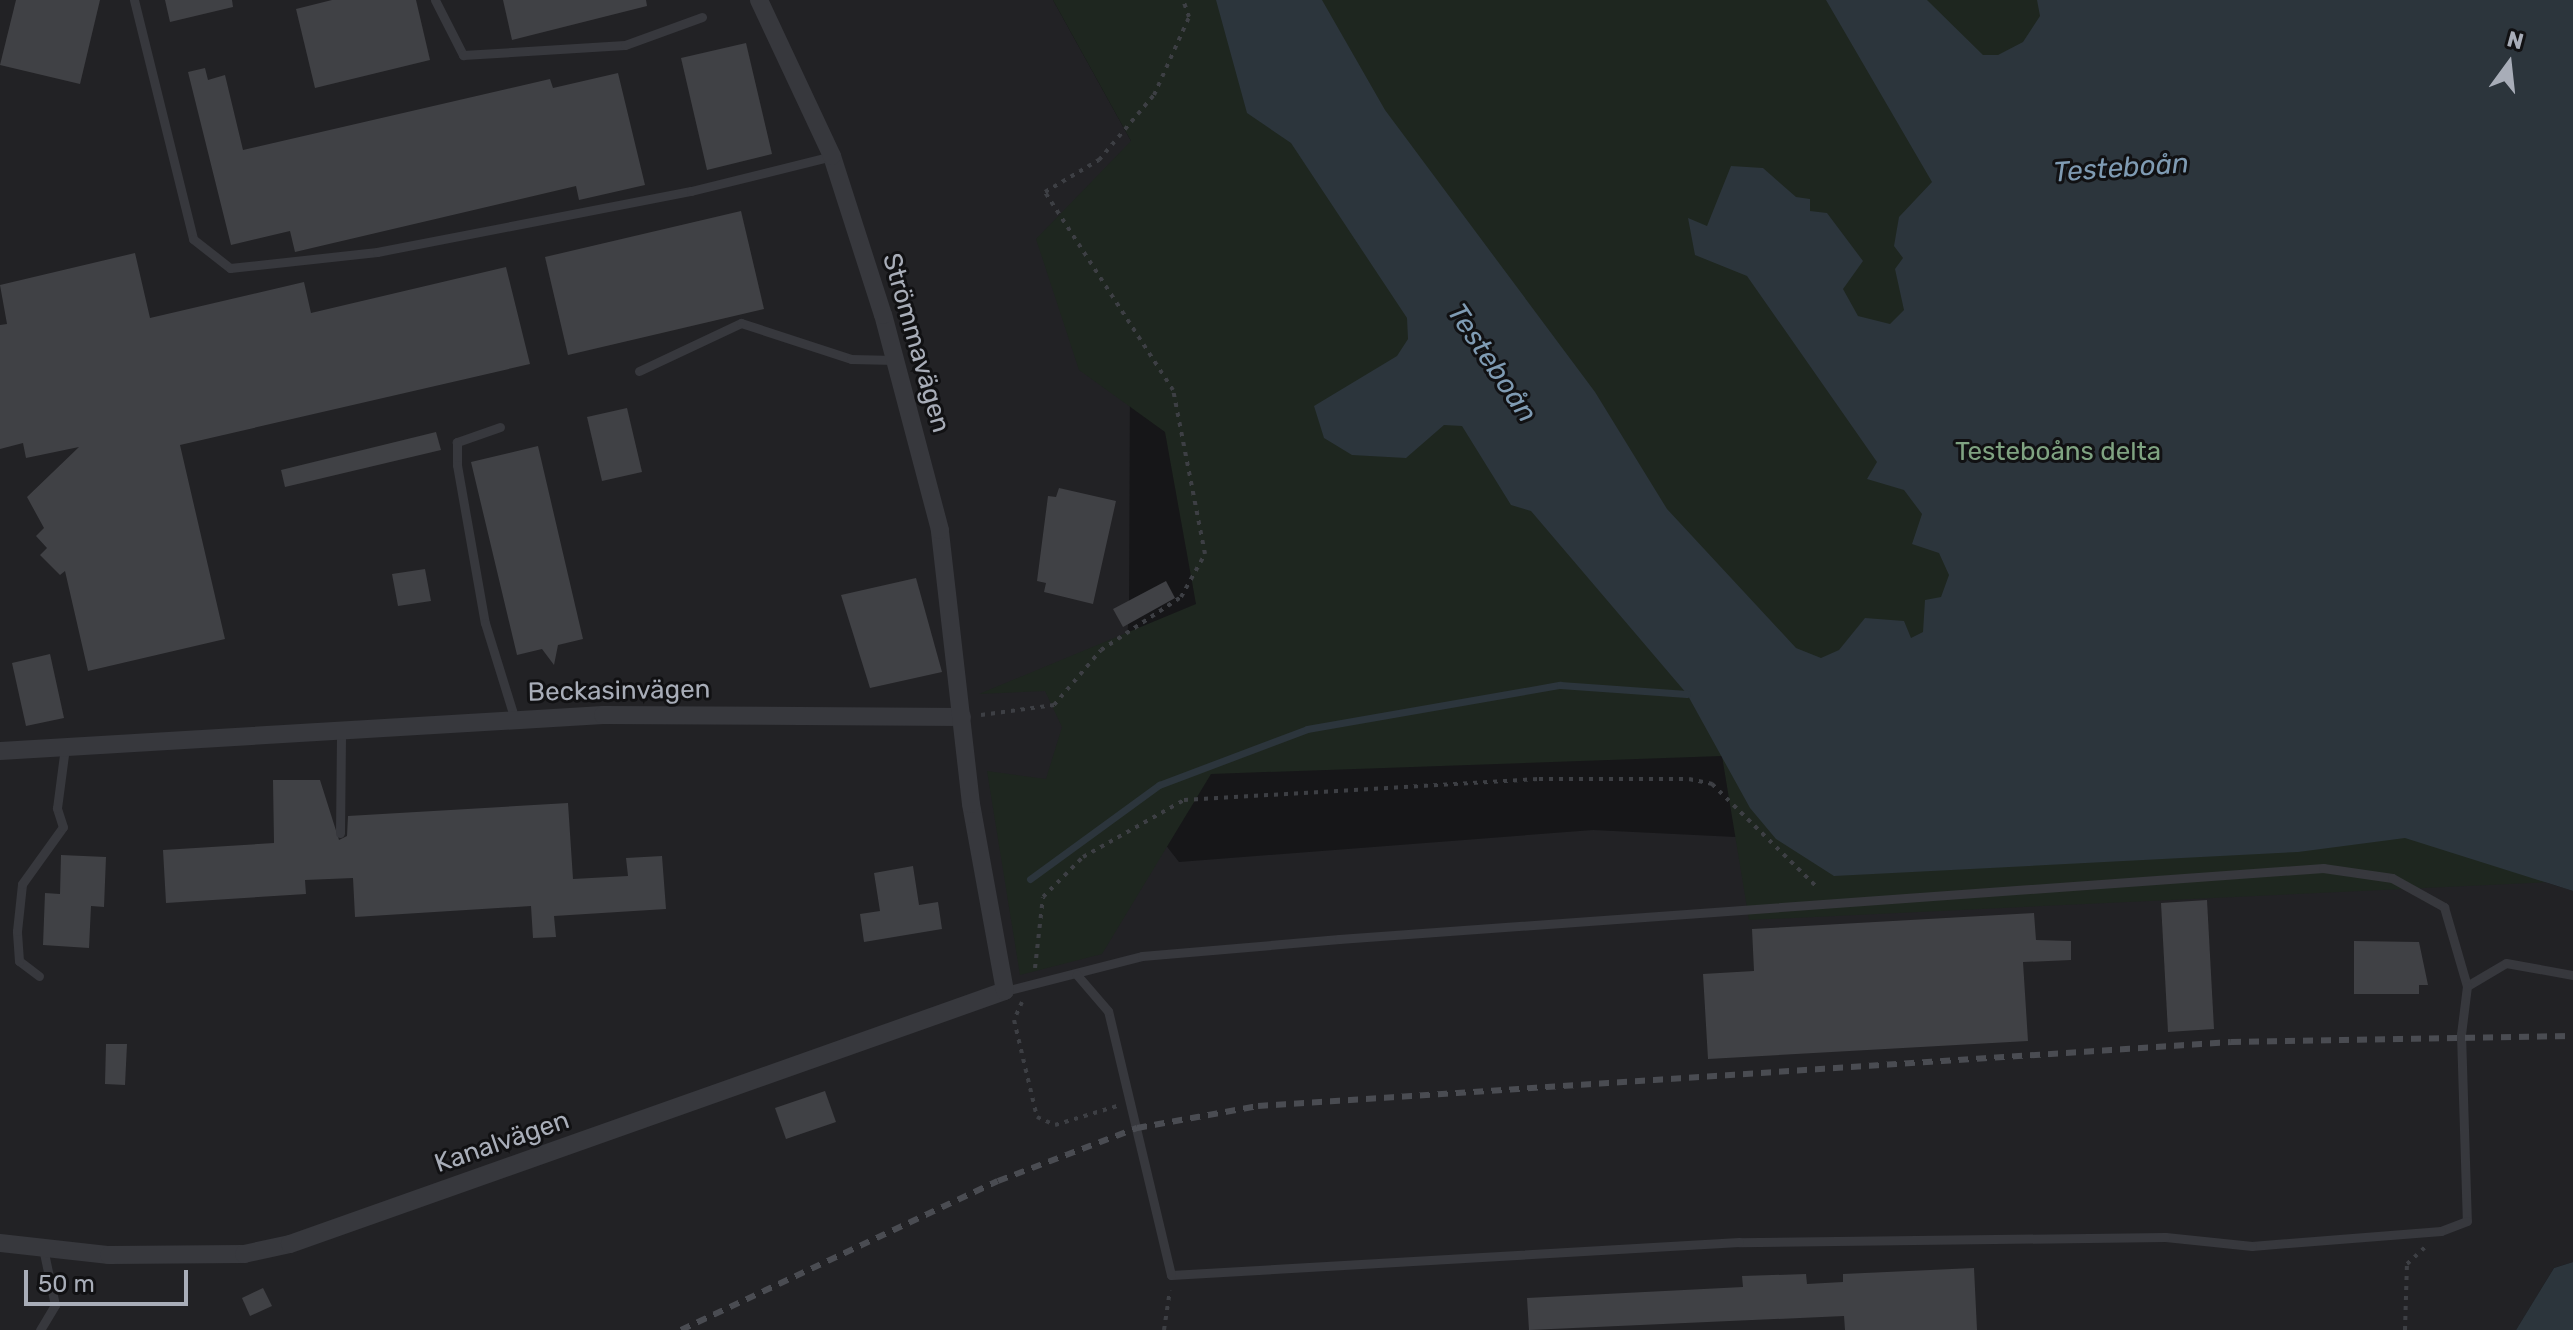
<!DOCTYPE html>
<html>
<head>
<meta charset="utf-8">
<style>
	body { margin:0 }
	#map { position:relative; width:2573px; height:1330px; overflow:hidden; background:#161618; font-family:Rubik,sans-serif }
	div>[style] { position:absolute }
	.built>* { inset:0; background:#222225 }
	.green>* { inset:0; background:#1e261f }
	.water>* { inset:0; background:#2c353c }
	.stream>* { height:7px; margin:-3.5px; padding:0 3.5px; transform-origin:3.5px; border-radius:3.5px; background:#2c353c }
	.building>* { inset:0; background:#404145 }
	.path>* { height:4px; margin-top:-2px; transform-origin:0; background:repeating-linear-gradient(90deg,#3d3f44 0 4px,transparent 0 10px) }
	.service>* { height:9px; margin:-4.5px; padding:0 4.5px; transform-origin:4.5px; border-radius:4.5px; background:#37383d }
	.minor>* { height:18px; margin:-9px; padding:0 9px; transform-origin:9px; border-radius:9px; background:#37383d }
	.rail>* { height:6px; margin-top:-3px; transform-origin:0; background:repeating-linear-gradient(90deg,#4a4c52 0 10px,transparent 0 18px) }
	span { translate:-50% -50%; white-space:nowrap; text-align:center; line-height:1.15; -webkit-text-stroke:6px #111113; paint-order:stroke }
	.street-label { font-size:26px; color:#a8adb8 }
	.park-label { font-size:26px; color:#7fa381 }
	.water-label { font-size:28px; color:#7f9bb3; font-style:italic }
	.north { position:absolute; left:2469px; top:24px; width:80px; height:80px; -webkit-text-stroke:6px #111113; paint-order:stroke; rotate:15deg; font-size:22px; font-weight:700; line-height:32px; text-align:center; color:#a8adb8 }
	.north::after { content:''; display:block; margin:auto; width:28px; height:36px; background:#a8adb8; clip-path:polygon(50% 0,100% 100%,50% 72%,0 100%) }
	.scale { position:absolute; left:24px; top:1270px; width:164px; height:36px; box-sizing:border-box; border:4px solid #a8adb8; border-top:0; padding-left:10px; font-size:24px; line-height:28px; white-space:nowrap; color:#a8adb8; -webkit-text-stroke:6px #111113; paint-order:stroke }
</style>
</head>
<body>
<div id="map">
	<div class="built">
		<div style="clip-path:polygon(0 0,1053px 0,1131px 141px,1129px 615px,1114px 779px,1179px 862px,1593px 830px,1776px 839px,2405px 838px,2573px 891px,2573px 1262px,2554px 1268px,2516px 1330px,0 1330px)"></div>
	</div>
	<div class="green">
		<div style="clip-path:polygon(1053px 0,2573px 0,2573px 881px,1749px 920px,1722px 756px,1211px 774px,1102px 954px,1020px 975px,987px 771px,1046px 779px,1062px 727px,1045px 691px,979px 694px,1196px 604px,1165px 432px,1079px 370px,1036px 239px,1131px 141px)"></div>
	</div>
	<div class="water">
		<div style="clip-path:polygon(1216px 0,1322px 0,1385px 110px,1595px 392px,1667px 509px,1796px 648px,1821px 658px,1839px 650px,1865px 618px,1904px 621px,1911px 638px,1923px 632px,1925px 600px,1941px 597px,1949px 575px,1939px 553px,1912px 544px,1922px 514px,1904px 490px,1867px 479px,1877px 462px,1747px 276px,1695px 255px,1688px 218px,1707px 226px,1731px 166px,1763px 168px,1796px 197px,1810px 199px,1810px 211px,1827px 213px,1863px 261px,1843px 289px,1858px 316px,1890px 324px,1904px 310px,1895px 269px,1903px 258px,1894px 246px,1899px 217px,1932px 182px,1826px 0,1927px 0,1983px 55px,1998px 55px,2023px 42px,2040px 16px,2037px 0,2573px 0,2573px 891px,2405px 838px,2298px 852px,1834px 876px,1776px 839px,1750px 808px,1687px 694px,1531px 511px,1511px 505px,1462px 426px,1444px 425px,1406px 458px,1352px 455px,1324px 438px,1314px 406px,1397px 356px,1408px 339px,1407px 318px,1291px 143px,1247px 113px)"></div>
		<div style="clip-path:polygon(2573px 1262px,2573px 1330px,2516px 1330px,2554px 1268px)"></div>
	</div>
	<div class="stream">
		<div style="left:1030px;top:879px;width:160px;rotate:-36.1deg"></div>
		<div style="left:1159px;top:785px;width:158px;rotate:-20.7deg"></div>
		<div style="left:1307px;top:729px;width:257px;rotate:-9.9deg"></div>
		<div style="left:1560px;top:685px;width:127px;rotate:4.1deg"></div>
	</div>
	<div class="building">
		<div style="clip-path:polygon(16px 0,100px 0,80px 84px,0 65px)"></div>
		<div style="clip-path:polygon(165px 0,232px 0,233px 7px,170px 22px)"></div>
		<div style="clip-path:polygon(332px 0,416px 0,430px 60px,315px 88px,296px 9px)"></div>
		<div style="clip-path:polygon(503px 0,646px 0,647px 6px,512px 40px)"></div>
		<div style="clip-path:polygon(746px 43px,772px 154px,707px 170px,681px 58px)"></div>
		<div style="clip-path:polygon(205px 68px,208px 80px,225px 75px,243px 150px,550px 79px,553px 88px,618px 73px,645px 185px,579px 200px,576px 186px,295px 252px,290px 231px,231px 245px,188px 72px)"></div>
		<div style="clip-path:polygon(741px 211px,764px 309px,568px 355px,545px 257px)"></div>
		<div style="clip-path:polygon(135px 253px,150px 318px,304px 282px,311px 313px,506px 267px,530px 364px,180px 445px,225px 639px,88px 671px,65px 571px,60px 575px,40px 555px,47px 548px,36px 536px,44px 528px,27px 497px,79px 447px,26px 458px,23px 443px,0 449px,0 325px,7px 324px,0 285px)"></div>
		<div style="clip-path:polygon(627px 408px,642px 472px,602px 481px,587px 417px)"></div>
		<div style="clip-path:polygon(436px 432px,441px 450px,285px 487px,281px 470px)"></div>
		<div style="clip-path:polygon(538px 446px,583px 639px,558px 645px,554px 665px,542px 649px,517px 655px,471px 462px)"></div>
		<div style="clip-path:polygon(1059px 488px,1116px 501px,1093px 604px,1044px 592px,1046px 583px,1037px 581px,1048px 496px,1056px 497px)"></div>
		<div style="clip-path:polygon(425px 569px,431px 601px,398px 606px,392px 574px)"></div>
		<div style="clip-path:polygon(916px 578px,942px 672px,870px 688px,841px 595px)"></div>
		<div style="clip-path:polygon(1166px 581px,1175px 598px,1123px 627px,1113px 609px)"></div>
		<div style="clip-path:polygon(50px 654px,64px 718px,26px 726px,12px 663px)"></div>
		<div style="clip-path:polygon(273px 780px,320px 780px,339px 840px,347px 836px,348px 816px,568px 803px,573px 879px,628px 876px,626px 858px,662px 856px,666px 909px,554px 916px,556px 937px,533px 938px,531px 906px,355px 917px,353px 878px,305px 880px,306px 894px,166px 903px,163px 850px,274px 843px)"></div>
		<div style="clip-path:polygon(61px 855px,106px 857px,104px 907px,91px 906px,89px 948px,43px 945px,45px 893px,60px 894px)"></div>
		<div style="clip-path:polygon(913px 866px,919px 905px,938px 902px,942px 929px,864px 942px,860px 914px,880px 911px,874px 873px)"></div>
		<div style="clip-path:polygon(2207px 900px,2214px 1029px,2168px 1032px,2161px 903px)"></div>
		<div style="clip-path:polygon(2034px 913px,2036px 940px,2071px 941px,2071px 960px,2023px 962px,2028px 1041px,1708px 1059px,1703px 974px,1754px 971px,1752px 929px)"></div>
		<div style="clip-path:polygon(2354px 941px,2419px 942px,2428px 985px,2419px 985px,2419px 994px,2354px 994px)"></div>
		<div style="clip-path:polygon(106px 1044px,127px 1044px,125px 1085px,105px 1084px)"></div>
		<div style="clip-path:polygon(825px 1091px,836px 1122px,786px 1139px,775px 1108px)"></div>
		<div style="clip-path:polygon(1974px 1268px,1977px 1330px,1845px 1330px,1844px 1316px,1529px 1330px,1527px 1298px,1743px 1287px,1742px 1276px,1806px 1274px,1807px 1284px,1843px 1282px,1843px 1274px)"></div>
		<div style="clip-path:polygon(263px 1288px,272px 1306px,250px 1316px,242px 1298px)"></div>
	</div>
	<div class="path">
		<div style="left:981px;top:715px;width:74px;rotate:-7.8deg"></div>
		<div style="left:1054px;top:705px;width:72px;rotate:-49.5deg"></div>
		<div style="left:1101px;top:650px;width:96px;rotate:-33.5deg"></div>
		<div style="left:1181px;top:597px;width:49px;rotate:-60.8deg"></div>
		<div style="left:1205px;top:554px;width:167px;rotate:-101deg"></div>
		<div style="left:1173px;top:390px;width:236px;rotate:-122.9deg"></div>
		<div style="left:1045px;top:192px;width:63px;rotate:-30.7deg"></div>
		<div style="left:1099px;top:160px;width:85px;rotate:-49.8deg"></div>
		<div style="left:1154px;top:95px;width:85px;rotate:-65.8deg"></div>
		<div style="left:1189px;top:17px;width:18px;rotate:-109deg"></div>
		<div style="left:1035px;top:968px;width:71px;rotate:-83.6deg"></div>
		<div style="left:1043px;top:897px;width:57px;rotate:-45deg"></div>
		<div style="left:1083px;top:857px;width:116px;rotate:-29.4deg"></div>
		<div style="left:1184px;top:800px;width:356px;rotate:-3.4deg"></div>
		<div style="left:1539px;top:779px;width:150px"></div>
		<div style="left:1689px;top:779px;width:24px;rotate:12deg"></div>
		<div style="left:1712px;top:784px;width:150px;rotate:44.5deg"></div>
		<div style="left:1022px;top:1002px;width:20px;rotate:114deg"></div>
		<div style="left:1014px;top:1020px;width:100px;rotate:76.7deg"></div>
		<div style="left:1037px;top:1117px;width:20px;rotate:24deg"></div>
		<div style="left:1055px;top:1125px;width:65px;rotate:-17deg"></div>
		<div style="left:1164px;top:1330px;width:40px;rotate:-81.5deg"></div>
		<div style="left:2405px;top:1330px;width:66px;rotate:-88.3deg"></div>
		<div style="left:2407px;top:1264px;width:25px;rotate:-43deg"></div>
	</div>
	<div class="service">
		<div style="left:134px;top:0;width:246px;rotate:76.1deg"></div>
		<div style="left:193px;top:239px;width:47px;rotate:38.1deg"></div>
		<div style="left:230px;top:268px;width:148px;rotate:-6.2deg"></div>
		<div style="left:377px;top:252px;width:320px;rotate:-11deg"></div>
		<div style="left:691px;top:191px;width:145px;rotate:-13.9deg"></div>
		<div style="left:435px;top:0;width:62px;rotate:63deg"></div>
		<div style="left:463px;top:55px;width:162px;rotate:-3.5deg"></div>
		<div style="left:625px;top:45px;width:82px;rotate:-20deg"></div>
		<div style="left:639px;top:371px;width:113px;rotate:-25.2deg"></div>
		<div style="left:741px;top:323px;width:116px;rotate:18.1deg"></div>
		<div style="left:851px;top:359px;width:44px;rotate:1.3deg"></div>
		<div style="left:500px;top:427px;width:46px;rotate:160.8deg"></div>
		<div style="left:457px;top:442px;width:23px;rotate:90deg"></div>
		<div style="left:457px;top:465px;width:160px;rotate:80deg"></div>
		<div style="left:485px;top:623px;width:102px;rotate:72.8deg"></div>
		<div style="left:340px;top:833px;width:103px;rotate:-89.4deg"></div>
		<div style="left:39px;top:976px;width:25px;rotate:-143deg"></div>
		<div style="left:19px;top:961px;width:30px;rotate:-94deg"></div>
		<div style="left:17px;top:931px;width:47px;rotate:-83.9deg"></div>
		<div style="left:22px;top:884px;width:70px;rotate:-54.3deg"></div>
		<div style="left:63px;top:827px;width:20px;rotate:-108deg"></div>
		<div style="left:57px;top:808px;width:62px;rotate:-82.5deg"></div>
		<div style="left:2467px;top:986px;width:45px;rotate:-30.5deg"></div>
		<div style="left:2506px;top:963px;width:68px;rotate:10.2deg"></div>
		<div style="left:1005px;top:991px;width:141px;rotate:-14.3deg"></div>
		<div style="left:1142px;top:956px;width:198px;rotate:-4.9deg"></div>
		<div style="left:1339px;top:939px;width:987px;rotate:-4.13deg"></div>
		<div style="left:2323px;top:868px;width:70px;rotate:8.2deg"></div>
		<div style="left:2392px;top:878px;width:60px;rotate:29.1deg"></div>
		<div style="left:2444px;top:907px;width:82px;rotate:73.8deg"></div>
		<div style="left:2467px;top:986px;width:48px;rotate:97.1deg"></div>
		<div style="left:2461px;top:1034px;width:187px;rotate:88.2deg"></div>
		<div style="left:2467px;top:1221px;width:28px;rotate:159deg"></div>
		<div style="left:2441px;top:1231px;width:190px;rotate:175.5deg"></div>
		<div style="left:2252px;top:1246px;width:87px;rotate:-174.1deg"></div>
		<div style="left:2165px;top:1237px;width:426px;rotate:179.3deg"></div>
		<div style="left:1739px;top:1242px;width:569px;rotate:176.67deg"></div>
		<div style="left:1171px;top:1275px;width:271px;rotate:-103.4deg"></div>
		<div style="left:1108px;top:1011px;width:48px;rotate:-130.7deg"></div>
		<div style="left:40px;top:1330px;width:29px;rotate:-59deg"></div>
		<div style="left:55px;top:1305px;width:58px;rotate:-101.9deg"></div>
	</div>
	<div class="minor">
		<div style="left:0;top:751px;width:604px;rotate:-3.42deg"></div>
		<div style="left:603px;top:715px;width:359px;rotate:0.3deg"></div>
		<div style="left:0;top:1243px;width:110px;rotate:6.3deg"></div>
		<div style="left:109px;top:1255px;width:135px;rotate:-0.4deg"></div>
		<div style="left:244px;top:1254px;width:47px;rotate:-12.3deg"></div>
		<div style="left:290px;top:1244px;width:758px;rotate:-19.49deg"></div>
		<div style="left:1005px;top:991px;width:190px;rotate:-100.3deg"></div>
		<div style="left:971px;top:804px;width:276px;rotate:-96.5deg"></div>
		<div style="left:940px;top:530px;width:222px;rotate:-104.8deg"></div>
		<div style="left:883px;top:315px;width:167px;rotate:-107.8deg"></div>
		<div style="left:832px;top:156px;width:172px;rotate:-115.1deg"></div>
	</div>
	<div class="rail">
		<div style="left:681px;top:1330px;width:350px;rotate:-25.2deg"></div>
		<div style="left:998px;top:1181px;width:149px;rotate:-20.9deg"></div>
		<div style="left:1137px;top:1128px;width:123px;rotate:-10.3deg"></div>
		<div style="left:1258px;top:1106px;width:975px;rotate:-3.76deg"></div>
		<div style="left:2231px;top:1042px;width:342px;rotate:-1deg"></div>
	</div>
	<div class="street-label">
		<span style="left:916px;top:343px;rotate:74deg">Strömmavägen</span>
		<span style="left:619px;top:691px;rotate:-1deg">Beckasinvägen</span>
		<span style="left:502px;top:1142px;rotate:-19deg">Kanalvägen</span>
	</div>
	<div class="park-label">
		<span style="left:2058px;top:452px">Testeboåns delta</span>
	</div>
	<div class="water-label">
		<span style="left:2121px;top:168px;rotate:-4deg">Testeboån</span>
		<span style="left:1492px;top:363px;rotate:56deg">Testeboån</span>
	</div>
	<div class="north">N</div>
	<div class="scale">50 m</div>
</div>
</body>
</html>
